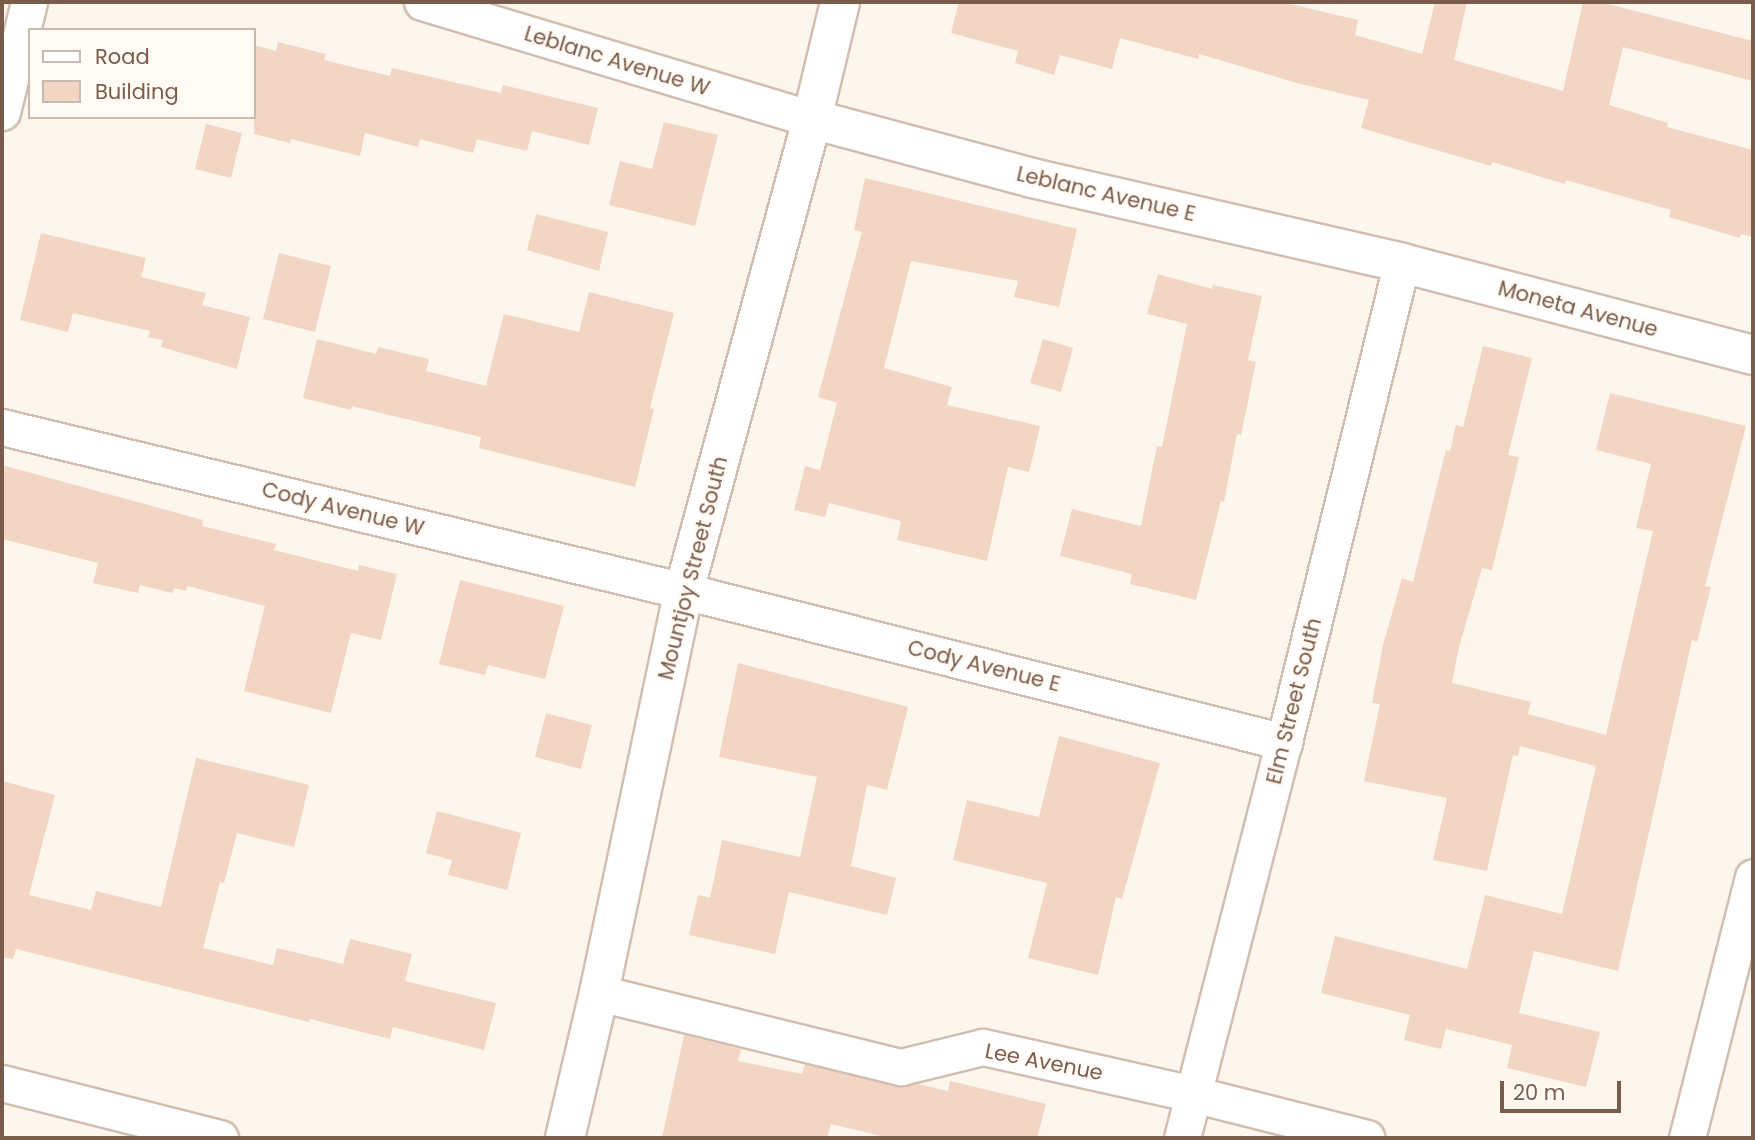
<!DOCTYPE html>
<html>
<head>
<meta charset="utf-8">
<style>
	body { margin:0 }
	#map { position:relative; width:1755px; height:1140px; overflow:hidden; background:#fdf6ec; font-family:Poppins,sans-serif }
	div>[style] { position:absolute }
	.building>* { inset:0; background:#f3d5c3 }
	.roads { filter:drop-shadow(2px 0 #d1beb0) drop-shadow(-2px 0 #d1beb0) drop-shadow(0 2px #d1beb0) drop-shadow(0 -2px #d1beb0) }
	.street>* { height:35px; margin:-17.5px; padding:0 17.5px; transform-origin:17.5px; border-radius:17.5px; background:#fff }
	.secondary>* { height:38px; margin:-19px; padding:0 19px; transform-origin:19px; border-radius:19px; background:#fff }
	span { translate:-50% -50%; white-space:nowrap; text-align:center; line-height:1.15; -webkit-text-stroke:5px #fffaf3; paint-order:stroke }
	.street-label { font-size:21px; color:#7a5c4d }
	.frame { position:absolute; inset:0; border:4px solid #7a5c4d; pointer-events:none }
	.legend { position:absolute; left:28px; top:28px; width:228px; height:91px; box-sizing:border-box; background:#fffaf3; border:2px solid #cabbb1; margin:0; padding:9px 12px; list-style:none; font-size:21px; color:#7a5c4d }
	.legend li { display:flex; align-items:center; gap:14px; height:35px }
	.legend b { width:35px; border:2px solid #cabbb1 }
	.scale { position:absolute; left:1500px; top:1081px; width:121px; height:32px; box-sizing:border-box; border:4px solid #7a5c4d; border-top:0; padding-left:9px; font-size:21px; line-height:24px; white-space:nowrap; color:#7a5c4d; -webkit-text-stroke:5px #fffaf3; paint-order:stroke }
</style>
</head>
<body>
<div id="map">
	<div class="building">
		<div style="clip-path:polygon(959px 2px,1282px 2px,1358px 20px,1355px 35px,1422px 54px,1435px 2px,1467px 2px,1454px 60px,1563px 91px,1583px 2px,1600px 2px,1753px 41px,1753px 81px,1623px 47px,1609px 105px,1668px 123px,1667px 127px,1753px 150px,1753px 237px,1741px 234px,1740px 238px,1669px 217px,1671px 210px,1566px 180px,1565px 184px,1492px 162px,1491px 166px,1361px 128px,1369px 100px,1297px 83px,1199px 54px,1198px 59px,1120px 38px,1112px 69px,1060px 55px,1054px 75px,1015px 63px,1018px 51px,951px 33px)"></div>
		<div style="clip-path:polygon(278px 42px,326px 54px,324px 60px,390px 76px,392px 68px,501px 93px,503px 85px,598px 108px,589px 145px,532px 131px,527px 151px,477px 139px,473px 153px,420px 139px,418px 147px,365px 133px,360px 156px,291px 139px,290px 143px,254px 134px,254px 45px,276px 51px)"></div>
		<div style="clip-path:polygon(664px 122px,718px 135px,695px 226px,609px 205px,620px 161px,652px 169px)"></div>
		<div style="clip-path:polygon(206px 124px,242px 133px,231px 178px,195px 169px)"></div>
		<div style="clip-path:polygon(865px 178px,1077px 229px,1059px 307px,1014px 297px,1018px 281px,911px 261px,884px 368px,952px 387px,947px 405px,1040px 426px,1029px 472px,1008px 467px,987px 561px,897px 540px,901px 521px,829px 503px,825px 517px,794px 510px,805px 466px,820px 470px,837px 403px,818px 397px,862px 232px,854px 230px)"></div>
		<div style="clip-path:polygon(536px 214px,608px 232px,599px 271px,527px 250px)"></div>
		<div style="clip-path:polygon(41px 233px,146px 258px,141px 277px,206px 293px,202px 305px,250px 317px,237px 369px,161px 347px,163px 340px,148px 337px,150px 331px,73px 313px,68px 332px,20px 320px)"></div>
		<div style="clip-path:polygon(279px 253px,331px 266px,315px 332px,263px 319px)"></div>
		<div style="clip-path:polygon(1158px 274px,1212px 289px,1213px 285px,1262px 296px,1248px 360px,1256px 362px,1241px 435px,1237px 434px,1224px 502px,1221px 501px,1196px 600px,1130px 584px,1132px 574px,1060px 556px,1072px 509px,1141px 526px,1157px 446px,1162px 447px,1187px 324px,1147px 314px)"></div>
		<div style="clip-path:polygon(589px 292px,674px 313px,650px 408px,654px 409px,635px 487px,479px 448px,481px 437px,352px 406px,351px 410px,303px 398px,317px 339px,376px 354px,378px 347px,429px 359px,426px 371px,486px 386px,504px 314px,579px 332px)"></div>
		<div style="clip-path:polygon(1043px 339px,1073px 348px,1061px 392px,1030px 383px)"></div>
		<div style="clip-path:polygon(1483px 346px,1532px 358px,1508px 455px,1519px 457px,1503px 526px,1492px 570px,1482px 568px,1459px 647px,1452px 683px,1531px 702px,1528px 714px,1606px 735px,1653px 531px,1636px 528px,1651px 464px,1596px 450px,1610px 393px,1746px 426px,1705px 586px,1711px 587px,1697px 642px,1692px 640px,1618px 971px,1534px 951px,1519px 1013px,1600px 1032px,1586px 1087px,1507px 1068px,1512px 1045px,1446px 1029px,1441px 1049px,1404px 1040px,1410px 1015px,1321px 993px,1335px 936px,1467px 969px,1485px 895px,1562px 914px,1596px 766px,1520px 746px,1518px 756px,1513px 755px,1487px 871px,1433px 860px,1447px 798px,1364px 781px,1380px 704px,1372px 703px,1383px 645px,1402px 578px,1413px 582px,1446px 450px,1450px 451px,1456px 425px,1463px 427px)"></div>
		<div style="clip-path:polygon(2px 465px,203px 520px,202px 526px,276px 544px,274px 550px,358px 571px,359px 565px,397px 574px,381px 640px,351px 633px,331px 713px,244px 691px,265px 606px,187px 586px,186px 591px,174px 588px,172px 593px,140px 585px,138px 593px,93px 583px,98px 563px,2px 539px)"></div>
		<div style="clip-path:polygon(460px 580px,564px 606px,545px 679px,488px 665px,485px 675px,439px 664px)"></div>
		<div style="clip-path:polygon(738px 663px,908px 707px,887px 790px,867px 785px,851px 866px,896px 878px,887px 915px,789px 892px,775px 954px,689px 935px,698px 895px,710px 898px,722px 840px,800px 857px,817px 777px,719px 757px)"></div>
		<div style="clip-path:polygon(546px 713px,592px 725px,581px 769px,535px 757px)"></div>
		<div style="clip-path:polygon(1059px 736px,1160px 763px,1122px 899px,1116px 897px,1098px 975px,1028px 958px,1047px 883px,953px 860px,967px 800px,1039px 817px)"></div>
		<div style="clip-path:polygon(196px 758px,309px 785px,294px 847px,237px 833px,224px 883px,220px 882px,203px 948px,273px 965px,277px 948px,343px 964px,350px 939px,412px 954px,405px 981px,496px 1003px,484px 1050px,393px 1027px,390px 1039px,310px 1019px,309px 1022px,16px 949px,13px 959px,2px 957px,2px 781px,55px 795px,29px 895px,91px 910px,96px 891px,161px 907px)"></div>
		<div style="clip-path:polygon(437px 811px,521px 833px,507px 890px,448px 875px,452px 860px,426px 853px)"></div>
		<div style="clip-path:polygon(684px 1035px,741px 1049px,738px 1061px,802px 1074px,805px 1064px,897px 1087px,918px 1084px,948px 1091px,950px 1081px,1046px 1104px,1037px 1138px,890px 1138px,831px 1124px,827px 1138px,662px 1138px)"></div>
	</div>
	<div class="roads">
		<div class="street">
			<div style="left:422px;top:2px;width:407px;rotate:16.7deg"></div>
			<div style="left:2px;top:112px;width:113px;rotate:-76.2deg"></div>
			<div style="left:2px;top:427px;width:701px;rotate:13.52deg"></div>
			<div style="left:684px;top:591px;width:619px;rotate:14.13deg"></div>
			<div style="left:599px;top:993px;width:311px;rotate:13.8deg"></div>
			<div style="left:901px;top:1067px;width:84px;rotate:-13.7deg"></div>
			<div style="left:983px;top:1047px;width:215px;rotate:12.6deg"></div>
			<div style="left:1193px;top:1094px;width:179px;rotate:14.2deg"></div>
			<div style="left:2px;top:1083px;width:225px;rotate:14.2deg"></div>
			<div style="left:1182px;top:1138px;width:409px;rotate:-75.6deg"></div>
			<div style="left:1284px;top:742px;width:493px;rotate:-76.2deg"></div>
			<div style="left:1687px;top:1138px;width:269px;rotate:-75.8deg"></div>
		</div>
		<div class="secondary">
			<div style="left:812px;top:119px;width:228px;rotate:15deg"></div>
			<div style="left:1032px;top:178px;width:380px;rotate:12.9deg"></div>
			<div style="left:1402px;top:263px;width:363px;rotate:14.7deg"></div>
			<div style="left:565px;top:1138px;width:149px;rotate:-76.8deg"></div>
			<div style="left:599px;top:993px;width:411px;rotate:-78.1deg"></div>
			<div style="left:684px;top:591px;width:489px;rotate:-74.8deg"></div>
			<div style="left:812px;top:119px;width:120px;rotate:-76.5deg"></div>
		</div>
	</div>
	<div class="street-label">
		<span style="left:617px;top:61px;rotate:17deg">Leblanc Avenue W</span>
		<span style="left:1106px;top:194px;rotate:13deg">Leblanc Avenue E</span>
		<span style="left:1578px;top:309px;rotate:15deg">Moneta Avenue</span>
		<span style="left:343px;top:509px;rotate:14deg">Cody Avenue W</span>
		<span style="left:693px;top:568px;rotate:-76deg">Mountjoy Street South</span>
		<span style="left:984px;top:666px;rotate:14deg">Cody Avenue E</span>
		<span style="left:1294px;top:701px;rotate:-76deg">Elm Street South</span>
		<span style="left:1044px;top:1062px;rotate:11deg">Lee Avenue</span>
	</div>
	<div class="frame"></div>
	<ul class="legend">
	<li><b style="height:9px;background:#fff"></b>Road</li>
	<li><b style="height:19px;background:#f3d5c3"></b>Building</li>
	</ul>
	<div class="scale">20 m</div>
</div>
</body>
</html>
